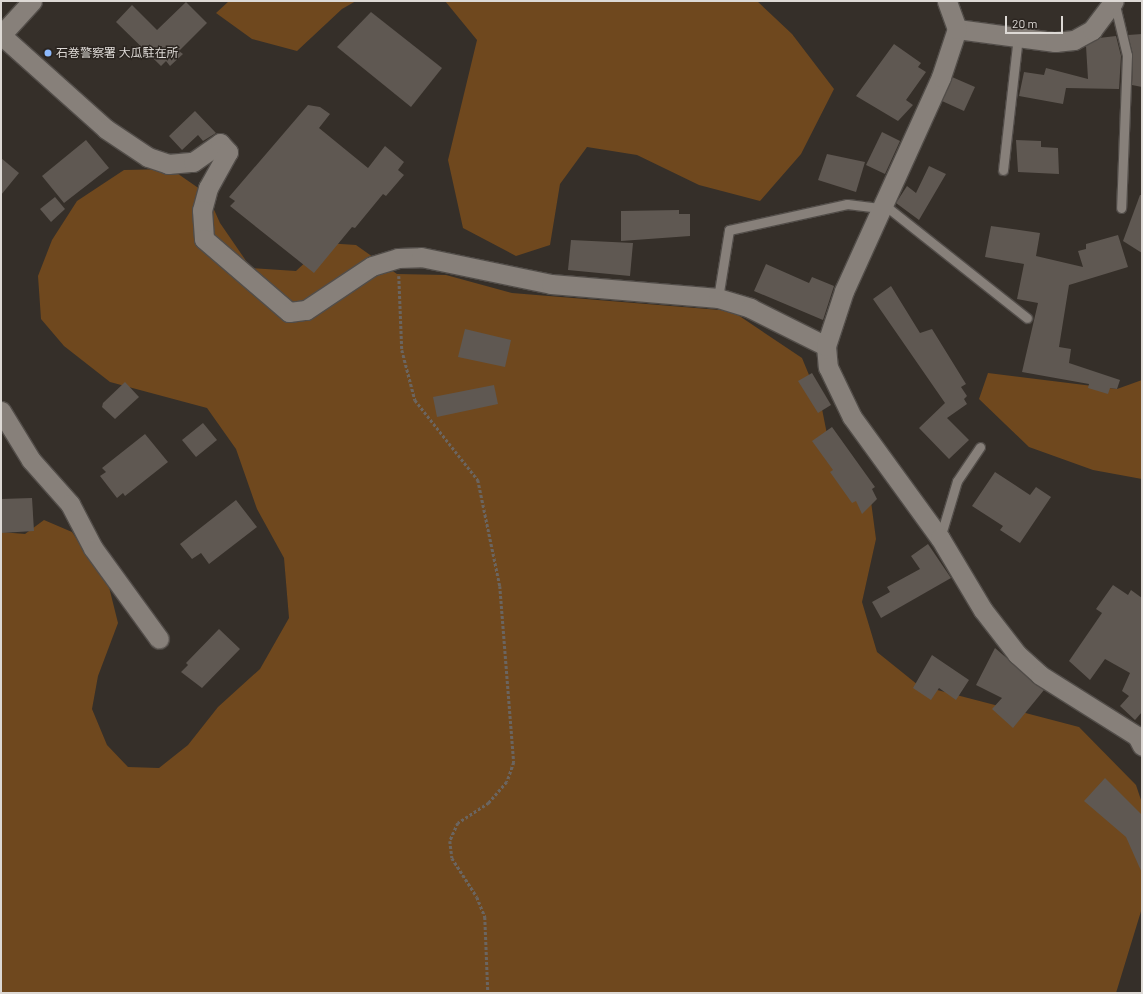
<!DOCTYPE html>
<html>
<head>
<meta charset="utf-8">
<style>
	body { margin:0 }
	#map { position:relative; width:1143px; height:994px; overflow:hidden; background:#352f29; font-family:Barlow,"Noto Sans JP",sans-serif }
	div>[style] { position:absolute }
	.green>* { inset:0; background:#6f481e }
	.building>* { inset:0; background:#5f5852 }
	.path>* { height:2.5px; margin-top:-1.25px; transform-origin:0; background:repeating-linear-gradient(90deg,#6b6560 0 3px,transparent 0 5px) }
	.roads { filter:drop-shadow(1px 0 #524d49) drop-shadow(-1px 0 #524d49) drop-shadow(0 1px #524d49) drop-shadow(0 -1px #524d49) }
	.service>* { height:9px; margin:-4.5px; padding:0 4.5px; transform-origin:4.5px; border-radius:4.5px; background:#87807a }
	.minor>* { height:19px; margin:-9.5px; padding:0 9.5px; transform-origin:9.5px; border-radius:9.5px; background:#87807a }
	.dots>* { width:11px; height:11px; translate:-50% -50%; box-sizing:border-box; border:2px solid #2b2520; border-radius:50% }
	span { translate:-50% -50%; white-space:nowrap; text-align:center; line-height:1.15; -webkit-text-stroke:3px #2b2520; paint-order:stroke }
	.poi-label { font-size:12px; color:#ddd9d5 }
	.left { translate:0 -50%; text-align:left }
	.frame { position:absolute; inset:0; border:2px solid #ddd9d5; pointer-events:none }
	.scale { position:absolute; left:1005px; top:16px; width:58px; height:18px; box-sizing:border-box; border:2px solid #ddd9d5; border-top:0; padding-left:5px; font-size:12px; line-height:14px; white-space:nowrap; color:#ddd9d5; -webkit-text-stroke:3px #2b2520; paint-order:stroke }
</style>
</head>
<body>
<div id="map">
	<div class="green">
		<div style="clip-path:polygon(229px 1px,356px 1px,342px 9px,297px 51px,252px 39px,216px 13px)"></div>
		<div style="clip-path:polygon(445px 1px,757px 1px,792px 34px,834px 89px,801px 154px,760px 201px,699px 185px,637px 155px,587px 147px,560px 184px,550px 245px,516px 256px,463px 228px,448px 160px,477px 40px)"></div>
		<div style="clip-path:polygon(171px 169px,207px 194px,220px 223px,251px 268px,296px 271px,326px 243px,356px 245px,397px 274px,446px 275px,512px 293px,732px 311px,802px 358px,821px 404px,831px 454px,870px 494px,876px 539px,862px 602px,877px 652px,918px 685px,1079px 727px,1136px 785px,1142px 803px,1142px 908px,1116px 993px,1px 993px,1px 532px,25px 534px,44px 520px,72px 532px,109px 587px,118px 623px,98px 676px,92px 709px,107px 745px,128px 767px,159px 768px,188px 745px,218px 707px,260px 669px,289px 618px,284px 558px,257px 509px,236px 449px,207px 408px,110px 382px,64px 346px,41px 319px,38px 276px,52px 240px,77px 201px,124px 170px)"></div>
		<div style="clip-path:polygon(988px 373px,1117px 389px,1142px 380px,1142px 479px,1093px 470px,1029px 447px,979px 399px)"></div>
	</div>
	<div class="building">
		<div style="clip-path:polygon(186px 2px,207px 23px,179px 51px,183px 54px,170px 66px,166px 61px,161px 66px,116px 22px,132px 5px,157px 30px)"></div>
		<div style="clip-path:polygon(371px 12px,442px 68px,411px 107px,337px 47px)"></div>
		<div style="clip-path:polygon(1142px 34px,1142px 87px,1132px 85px,1133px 55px,1128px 35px)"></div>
		<div style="clip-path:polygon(1116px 36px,1121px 56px,1119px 89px,1066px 88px,1063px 104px,1019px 96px,1024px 72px,1044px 75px,1046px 68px,1088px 79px,1086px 46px,1099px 38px)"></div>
		<div style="clip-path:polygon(894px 44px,921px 63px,918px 67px,926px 72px,906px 100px,913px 105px,898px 121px,856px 96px)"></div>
		<div style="clip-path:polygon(952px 77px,975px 87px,964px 111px,942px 101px)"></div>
		<div style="clip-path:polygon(308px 105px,320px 107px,330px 114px,319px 128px,368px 168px,385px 146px,404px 162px,398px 170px,404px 175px,386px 196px,383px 194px,355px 228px,352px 227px,314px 273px,230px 206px,235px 201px,229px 197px)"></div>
		<div style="clip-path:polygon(195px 111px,216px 133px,203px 141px,198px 135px,182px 150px,169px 136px)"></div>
		<div style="clip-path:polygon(882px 132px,900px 141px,885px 174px,866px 165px)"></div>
		<div style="clip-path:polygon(86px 140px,109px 168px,64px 203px,42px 176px)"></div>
		<div style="clip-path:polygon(1016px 140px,1041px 141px,1041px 147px,1058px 148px,1059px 174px,1018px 172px)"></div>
		<div style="clip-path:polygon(827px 154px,865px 162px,856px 192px,818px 180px)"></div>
		<div style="clip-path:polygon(1px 158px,19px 173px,1px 195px)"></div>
		<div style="clip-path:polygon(929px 166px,946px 174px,919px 220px,896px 203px,907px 186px,916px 193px)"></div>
		<div style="clip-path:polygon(1140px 195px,1142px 195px,1142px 253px,1123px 241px)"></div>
		<div style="clip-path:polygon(55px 197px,65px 209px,51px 222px,40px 209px)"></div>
		<div style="clip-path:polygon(679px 210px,679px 214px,690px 214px,690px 236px,621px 241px,621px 211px)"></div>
		<div style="clip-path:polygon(991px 226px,1040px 233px,1036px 256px,1083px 267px,1078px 251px,1086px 249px,1086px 244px,1118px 235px,1128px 267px,1069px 285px,1059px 347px,1071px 349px,1069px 363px,1120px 380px,1117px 389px,1110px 388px,1108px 394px,1088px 388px,1089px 384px,1022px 372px,1038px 303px,1017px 299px,1024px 264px,985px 257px)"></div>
		<div style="clip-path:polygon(571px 240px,633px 243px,630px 276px,568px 270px)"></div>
		<div style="clip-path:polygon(766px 264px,809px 283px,812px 277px,834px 286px,823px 320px,754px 291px)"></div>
		<div style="clip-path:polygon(891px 286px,920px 333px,932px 329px,966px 384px,961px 387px,967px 396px,964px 399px,967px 404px,947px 418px,969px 440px,949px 459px,919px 428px,945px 403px,873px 299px)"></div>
		<div style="clip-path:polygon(465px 329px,511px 340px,505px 367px,458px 357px)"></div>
		<div style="clip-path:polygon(812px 373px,831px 405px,818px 413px,798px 381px)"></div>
		<div style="clip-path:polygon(125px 382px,139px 397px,115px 419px,102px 407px,103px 403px)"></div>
		<div style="clip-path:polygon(494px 385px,498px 404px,437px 417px,433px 397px)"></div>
		<div style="clip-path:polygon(203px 423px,217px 440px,196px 457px,182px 440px)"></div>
		<div style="clip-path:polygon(832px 427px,875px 487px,872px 489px,877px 499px,862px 514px,856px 501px,852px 503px,830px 472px,833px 470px,812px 441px)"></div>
		<div style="clip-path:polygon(145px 434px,168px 462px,125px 496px,123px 493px,117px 498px,100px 476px,106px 472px,102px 468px)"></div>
		<div style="clip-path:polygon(995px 472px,1030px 495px,1036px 487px,1051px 497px,1020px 543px,1000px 530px,1003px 526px,972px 506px)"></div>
		<div style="clip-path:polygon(32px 498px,34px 531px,1px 533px,1px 499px)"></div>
		<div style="clip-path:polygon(236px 500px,257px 527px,209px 564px,201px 553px,192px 559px,180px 544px)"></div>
		<div style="clip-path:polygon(928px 544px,951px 578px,881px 618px,872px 602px,890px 592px,887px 587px,920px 569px,911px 556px)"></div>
		<div style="clip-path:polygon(1113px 585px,1128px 595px,1131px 590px,1142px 598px,1142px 712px,1135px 720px,1120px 706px,1129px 696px,1122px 691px,1130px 673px,1105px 659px,1090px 680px,1069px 661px,1102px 613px,1096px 609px)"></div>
		<div style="clip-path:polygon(219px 629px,240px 649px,202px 688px,181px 672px,188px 665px,186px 663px)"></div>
		<div style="clip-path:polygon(995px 648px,1044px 690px,1013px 728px,992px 709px,1002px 698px,976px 685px)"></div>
		<div style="clip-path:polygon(932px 655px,969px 680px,956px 700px,939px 688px,931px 700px,913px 688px)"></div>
		<div style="clip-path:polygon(1105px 778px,1142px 815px,1142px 873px,1126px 837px,1084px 801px)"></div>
	</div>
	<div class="path">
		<div style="left:399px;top:276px;width:74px;rotate:87.7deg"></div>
		<div style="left:402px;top:350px;width:52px;rotate:75.4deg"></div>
		<div style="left:415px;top:400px;width:102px;rotate:51.8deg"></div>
		<div style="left:478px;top:480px;width:108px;rotate:78.3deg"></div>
		<div style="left:500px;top:586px;width:177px;rotate:85.5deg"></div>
		<div style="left:514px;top:762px;width:21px;rotate:109deg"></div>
		<div style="left:507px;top:782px;width:28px;rotate:131deg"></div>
		<div style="left:489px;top:803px;width:37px;rotate:147deg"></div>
		<div style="left:458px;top:823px;width:20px;rotate:114deg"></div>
		<div style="left:450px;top:841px;width:17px;rotate:83deg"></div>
		<div style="left:452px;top:858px;width:46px;rotate:57.3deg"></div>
		<div style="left:477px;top:897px;width:22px;rotate:68deg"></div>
		<div style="left:485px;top:917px;width:76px;rotate:87.7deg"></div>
	</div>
	<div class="roads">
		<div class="service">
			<div style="left:1114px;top:1px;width:56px;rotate:76.5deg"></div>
			<div style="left:1127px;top:55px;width:153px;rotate:92.2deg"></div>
			<div style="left:1003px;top:170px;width:134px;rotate:-83.6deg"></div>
			<div style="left:882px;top:203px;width:185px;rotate:38.4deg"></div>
			<div style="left:718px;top:298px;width:69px;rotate:-80.8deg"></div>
			<div style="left:729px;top:230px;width:121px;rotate:-12.4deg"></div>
			<div style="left:847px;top:204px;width:33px;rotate:7deg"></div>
			<div style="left:940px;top:538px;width:59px;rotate:-73.4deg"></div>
			<div style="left:957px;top:481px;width:41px;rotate:-55.9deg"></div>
		</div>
		<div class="minor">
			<div style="left:957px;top:29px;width:99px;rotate:7.6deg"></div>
			<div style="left:1055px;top:42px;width:19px;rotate:-6deg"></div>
			<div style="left:1074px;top:40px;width:21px;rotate:-29deg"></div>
			<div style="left:1092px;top:30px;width:36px;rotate:-53deg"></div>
			<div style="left:1px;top:35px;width:141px;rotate:41.8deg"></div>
			<div style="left:106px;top:129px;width:50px;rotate:33.7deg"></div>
			<div style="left:148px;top:157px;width:21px;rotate:19deg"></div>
			<div style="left:168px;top:164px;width:25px;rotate:-5deg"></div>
			<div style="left:193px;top:162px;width:33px;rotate:-35deg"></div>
			<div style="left:220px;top:143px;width:12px;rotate:48deg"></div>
			<div style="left:228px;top:152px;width:41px;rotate:119.1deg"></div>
			<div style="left:208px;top:188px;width:23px;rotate:105deg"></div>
			<div style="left:202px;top:210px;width:29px;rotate:86deg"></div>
			<div style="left:204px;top:239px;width:112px;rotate:40.7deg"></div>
			<div style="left:289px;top:312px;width:17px;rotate:-7deg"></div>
			<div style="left:306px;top:310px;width:79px;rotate:-33.7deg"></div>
			<div style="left:372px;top:266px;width:27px;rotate:-17deg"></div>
			<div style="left:398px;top:258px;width:23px;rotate:-2deg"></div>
			<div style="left:421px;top:257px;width:133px;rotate:11.7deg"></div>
			<div style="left:551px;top:284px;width:168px;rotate:4.8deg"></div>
			<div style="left:718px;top:298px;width:34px;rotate:17deg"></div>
			<div style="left:750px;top:308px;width:85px;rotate:26.6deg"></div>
			<div style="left:826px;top:346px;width:21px;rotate:85deg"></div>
			<div style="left:828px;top:367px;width:55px;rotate:64.4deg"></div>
			<div style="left:852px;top:417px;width:150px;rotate:54deg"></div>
			<div style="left:940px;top:538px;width:84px;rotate:59.2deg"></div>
			<div style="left:983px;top:610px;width:56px;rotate:52.3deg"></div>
			<div style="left:1017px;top:654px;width:31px;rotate:42deg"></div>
			<div style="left:1040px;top:675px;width:115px;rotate:32.2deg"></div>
			<div style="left:1137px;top:736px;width:11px;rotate:63deg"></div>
			<div style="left:1px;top:35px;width:46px;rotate:-47.6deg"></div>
			<div style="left:826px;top:346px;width:58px;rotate:-71.9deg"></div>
			<div style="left:844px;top:291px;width:235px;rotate:-65.6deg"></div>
			<div style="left:941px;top:77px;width:51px;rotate:-71.6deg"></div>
			<div style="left:957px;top:29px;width:30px;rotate:-110deg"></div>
			<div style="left:1px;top:411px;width:57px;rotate:58.5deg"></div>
			<div style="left:31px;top:460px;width:59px;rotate:48.4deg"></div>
			<div style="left:70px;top:504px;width:50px;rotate:62.4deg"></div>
			<div style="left:93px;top:548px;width:112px;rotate:54deg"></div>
		</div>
	</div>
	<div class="dots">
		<div style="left:48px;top:53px;background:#8db9fc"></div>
	</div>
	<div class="poi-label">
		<span class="left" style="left:56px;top:53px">石巻警察署 大瓜駐在所</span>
	</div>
	<div class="frame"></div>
	<div class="scale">20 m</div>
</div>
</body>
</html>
